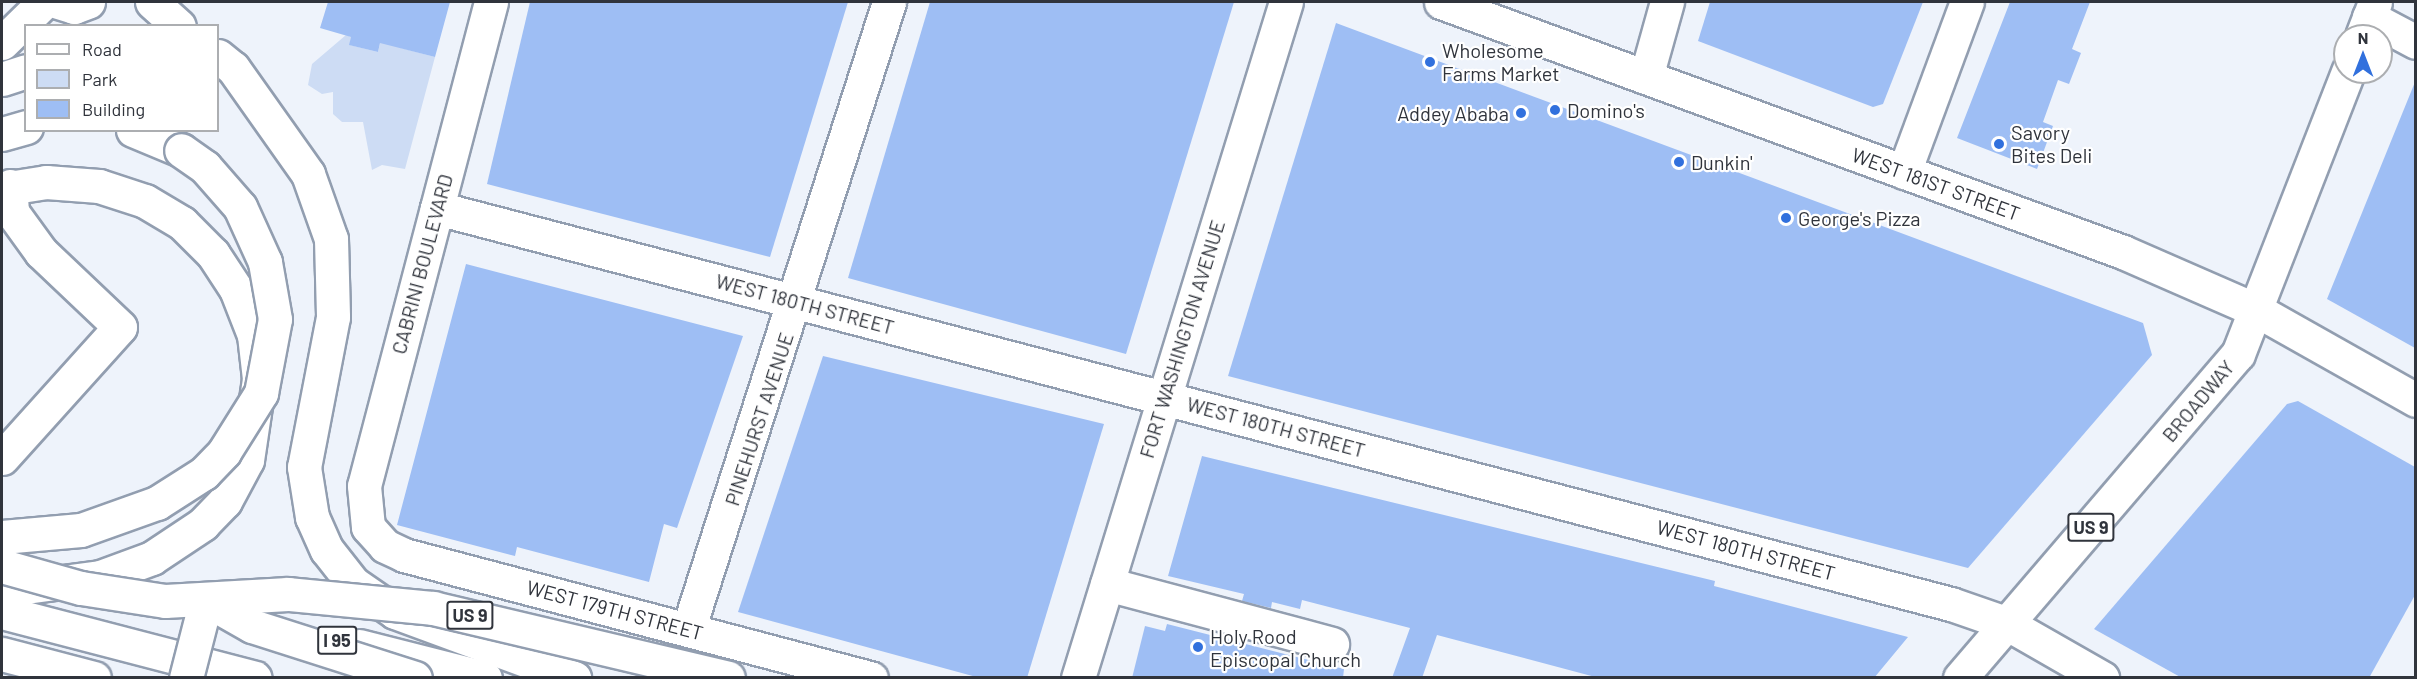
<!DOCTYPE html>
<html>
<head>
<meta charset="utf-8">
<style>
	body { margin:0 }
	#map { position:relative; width:2417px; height:679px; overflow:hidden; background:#eef3fb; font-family:Barlow,sans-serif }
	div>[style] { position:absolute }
	.green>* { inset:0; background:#cddcf4 }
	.building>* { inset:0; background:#9ebef4 }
	.roads { filter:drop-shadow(2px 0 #929eb0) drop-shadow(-2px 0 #929eb0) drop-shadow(0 2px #929eb0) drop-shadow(0 -2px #929eb0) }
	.minor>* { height:33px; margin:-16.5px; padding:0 16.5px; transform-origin:16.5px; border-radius:16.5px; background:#fff }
	.major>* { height:33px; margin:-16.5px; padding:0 16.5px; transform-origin:16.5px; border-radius:16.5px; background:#fff }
	.highway>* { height:33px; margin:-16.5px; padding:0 16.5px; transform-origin:16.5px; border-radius:16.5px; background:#fff }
	.bridges { filter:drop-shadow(2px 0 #929eb0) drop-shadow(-2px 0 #929eb0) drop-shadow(0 2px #929eb0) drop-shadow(0 -2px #929eb0) }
	.minor-bridge>* { height:33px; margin:-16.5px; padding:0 16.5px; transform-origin:16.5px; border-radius:16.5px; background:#fff }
	.highway-bridge>* { height:33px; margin:-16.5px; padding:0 16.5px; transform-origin:16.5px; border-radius:16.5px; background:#fff }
	.dots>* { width:16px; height:16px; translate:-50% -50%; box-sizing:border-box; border:3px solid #fff; border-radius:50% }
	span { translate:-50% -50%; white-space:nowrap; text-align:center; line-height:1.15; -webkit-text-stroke:4.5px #fff; paint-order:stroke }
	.shield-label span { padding:2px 4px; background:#fff; border:2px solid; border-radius:4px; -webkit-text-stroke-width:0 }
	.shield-label { font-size:18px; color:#30343c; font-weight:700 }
	.poi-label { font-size:20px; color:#30343c }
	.left { translate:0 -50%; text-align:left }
	.right { translate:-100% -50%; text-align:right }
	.street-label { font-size:20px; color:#30343c }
	.frame { position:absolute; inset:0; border:3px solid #30343c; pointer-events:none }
	.legend { position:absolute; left:24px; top:24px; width:195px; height:108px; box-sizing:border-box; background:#fff; border:2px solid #acaeb1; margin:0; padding:8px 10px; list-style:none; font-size:18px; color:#30343c }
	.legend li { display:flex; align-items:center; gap:12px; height:30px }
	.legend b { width:30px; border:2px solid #acaeb1 }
	.north { position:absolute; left:2333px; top:24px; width:60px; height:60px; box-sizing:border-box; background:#fff; border:2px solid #acaeb1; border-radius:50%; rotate:0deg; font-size:16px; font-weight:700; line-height:24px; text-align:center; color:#30343c }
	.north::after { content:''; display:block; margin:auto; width:21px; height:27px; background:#3170dd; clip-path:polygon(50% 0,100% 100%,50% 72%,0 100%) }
</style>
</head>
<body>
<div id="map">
	<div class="green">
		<div style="clip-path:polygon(346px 35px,351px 37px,350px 45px,378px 52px,382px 35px,401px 48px,435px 57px,405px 169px,382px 165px,372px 170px,363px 122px,342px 122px,333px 114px,333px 92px,322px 94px,308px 85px,312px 64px)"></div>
	</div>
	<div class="building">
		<div style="clip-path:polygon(328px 2px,450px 2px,435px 57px,380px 43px,378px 52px,349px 45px,351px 37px,320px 28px)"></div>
		<div style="clip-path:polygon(530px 2px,848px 2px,770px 257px,487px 184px)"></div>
		<div style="clip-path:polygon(930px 2px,1234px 2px,1126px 354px,848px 278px)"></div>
		<div style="clip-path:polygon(1710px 2px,1923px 2px,1883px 104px,1873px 107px,1698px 41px)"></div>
		<div style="clip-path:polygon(2010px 2px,2090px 2px,2072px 49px,2081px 53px,2069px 84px,2058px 80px,2043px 122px,2053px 126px,2037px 169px,1957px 138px)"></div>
		<div style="clip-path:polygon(1336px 23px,2143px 323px,2152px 355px,1968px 568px,1228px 376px)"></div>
		<div style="clip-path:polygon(2415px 82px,2415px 348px,2327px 299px)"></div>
		<div style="clip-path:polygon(466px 264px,743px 336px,677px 528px,664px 524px,649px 582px,517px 547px,515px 556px,397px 525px)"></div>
		<div style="clip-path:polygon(823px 356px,1104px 424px,1027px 678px,980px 678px,738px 612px)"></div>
		<div style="clip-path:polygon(2298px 401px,2415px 467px,2415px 595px,2369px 678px,2182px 678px,2094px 629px,2287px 404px)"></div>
		<div style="clip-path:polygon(1202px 456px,1715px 581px,1714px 586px,1908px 637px,1874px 678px,1599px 678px,1437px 635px,1422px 678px,1392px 678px,1410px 628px,1302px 600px,1300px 609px,1272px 602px,1271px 608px,1242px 601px,1244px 594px,1168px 576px)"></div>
		<div style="clip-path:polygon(1167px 624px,1344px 669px,1343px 678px,1132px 678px,1145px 626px,1165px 631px)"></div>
	</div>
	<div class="roads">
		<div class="minor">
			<div style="left:491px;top:2px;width:500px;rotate:104.7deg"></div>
			<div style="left:364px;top:486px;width:41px;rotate:84.4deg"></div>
			<div style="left:368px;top:527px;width:25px;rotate:48deg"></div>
			<div style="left:385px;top:546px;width:21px;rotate:25deg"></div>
			<div style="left:404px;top:555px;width:483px;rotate:14.8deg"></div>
			<div style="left:2369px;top:17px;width:53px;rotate:28deg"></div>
			<div style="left:1646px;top:77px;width:78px;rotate:-74.4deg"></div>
			<div style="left:1904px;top:172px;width:181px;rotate:-69.7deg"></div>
			<div style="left:437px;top:208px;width:1565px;rotate:14.66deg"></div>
			<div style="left:1951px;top:604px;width:58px;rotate:19.1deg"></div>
			<div style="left:2006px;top:623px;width:111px;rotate:29.8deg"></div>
			<div style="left:2258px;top:311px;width:181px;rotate:29.4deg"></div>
			<div style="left:2px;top:458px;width:176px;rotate:-48deg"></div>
			<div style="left:120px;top:327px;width:109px;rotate:-136.5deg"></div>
			<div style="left:41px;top:252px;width:49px;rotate:-125.9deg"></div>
			<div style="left:12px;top:212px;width:26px;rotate:-94deg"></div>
			<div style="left:1107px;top:584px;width:233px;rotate:14.9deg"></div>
			<div style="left:688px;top:630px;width:659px;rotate:-72.25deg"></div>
		</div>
		<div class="major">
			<div style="left:58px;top:2px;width:17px;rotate:17deg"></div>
			<div style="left:74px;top:7px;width:15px;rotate:-20deg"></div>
			<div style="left:1441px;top:2px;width:726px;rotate:20.13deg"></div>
			<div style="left:2123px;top:252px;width:147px;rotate:23.6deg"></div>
			<div style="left:2362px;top:36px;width:36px;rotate:-69deg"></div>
			<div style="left:1078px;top:678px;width:707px;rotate:-72.9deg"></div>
			<div style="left:1960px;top:678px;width:427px;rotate:-49.4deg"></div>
			<div style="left:2238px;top:354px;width:303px;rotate:-68.7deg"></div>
		</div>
		<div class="highway">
			<div style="left:152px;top:2px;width:36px;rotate:42deg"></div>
			<div style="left:2px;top:43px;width:59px;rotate:-44.3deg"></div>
			<div style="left:218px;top:56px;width:19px;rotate:39deg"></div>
			<div style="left:233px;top:68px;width:130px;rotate:54.7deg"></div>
			<div style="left:308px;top:174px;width:69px;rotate:70.5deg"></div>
			<div style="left:331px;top:239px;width:78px;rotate:88.5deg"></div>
			<div style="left:333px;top:317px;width:153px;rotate:100.9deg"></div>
			<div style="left:304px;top:467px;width:51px;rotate:80.9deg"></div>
			<div style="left:312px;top:517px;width:36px;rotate:66deg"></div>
			<div style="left:327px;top:550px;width:42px;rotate:51.8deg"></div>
			<div style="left:353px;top:583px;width:51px;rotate:34.6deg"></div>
			<div style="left:395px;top:612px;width:191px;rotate:20.2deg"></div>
			<div style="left:2px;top:79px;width:25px;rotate:-18deg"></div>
			<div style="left:133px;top:130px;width:52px;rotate:22.6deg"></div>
			<div style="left:2px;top:134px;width:25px;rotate:-16deg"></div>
			<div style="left:2px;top:189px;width:45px;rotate:-9deg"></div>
			<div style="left:46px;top:182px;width:53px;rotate:4.3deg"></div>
			<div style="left:99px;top:186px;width:48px;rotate:18.1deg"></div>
			<div style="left:145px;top:201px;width:43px;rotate:30.7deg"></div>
			<div style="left:182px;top:223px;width:44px;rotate:45deg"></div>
			<div style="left:213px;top:254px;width:42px;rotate:56.7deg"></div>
			<div style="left:236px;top:289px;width:49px;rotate:68.6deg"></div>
			<div style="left:254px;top:335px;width:44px;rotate:83.5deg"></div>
			<div style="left:259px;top:379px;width:82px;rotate:98.4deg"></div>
			<div style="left:247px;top:460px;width:47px;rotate:118.2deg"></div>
			<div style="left:225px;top:501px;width:32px;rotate:134deg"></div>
			<div style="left:203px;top:524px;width:61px;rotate:146.3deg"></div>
			<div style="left:152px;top:558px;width:55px;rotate:159.9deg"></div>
			<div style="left:100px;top:577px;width:99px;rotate:172.4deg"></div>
			<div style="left:2px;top:612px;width:261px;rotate:14.6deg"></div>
			<div style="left:359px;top:646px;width:130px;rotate:14.3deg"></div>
		</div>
	</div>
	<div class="bridges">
		<div class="minor-bridge">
			<div style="left:186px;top:678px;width:81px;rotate:-75.6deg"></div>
			<div style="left:206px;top:600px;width:53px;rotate:29.5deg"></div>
			<div style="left:252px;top:626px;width:171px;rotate:17.7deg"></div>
		</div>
		<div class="highway-bridge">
			<div style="left:2px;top:537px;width:79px;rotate:-5.1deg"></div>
			<div style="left:81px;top:530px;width:81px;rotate:-19.6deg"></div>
			<div style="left:157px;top:503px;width:56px;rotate:-32.6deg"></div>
			<div style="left:204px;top:473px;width:29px;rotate:-46deg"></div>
			<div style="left:224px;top:452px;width:70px;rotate:-57.9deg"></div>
			<div style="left:261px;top:393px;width:75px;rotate:-79.3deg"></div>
			<div style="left:275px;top:319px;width:58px;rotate:-100deg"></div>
			<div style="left:265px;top:262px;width:60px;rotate:-114.4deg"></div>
			<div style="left:240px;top:207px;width:53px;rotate:-131.2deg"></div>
			<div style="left:205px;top:167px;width:29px;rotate:-145deg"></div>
			<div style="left:2px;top:566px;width:82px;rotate:15.6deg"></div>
			<div style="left:81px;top:588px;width:85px;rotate:8.8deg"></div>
			<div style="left:165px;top:601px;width:123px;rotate:-3.3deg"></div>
			<div style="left:288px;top:594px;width:146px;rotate:5.5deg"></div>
			<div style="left:433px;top:608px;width:303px;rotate:13.3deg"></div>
			<div style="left:2px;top:654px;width:95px;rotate:14.6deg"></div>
		</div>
	</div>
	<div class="dots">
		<div style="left:1430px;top:62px;background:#3170dd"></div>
		<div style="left:1555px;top:110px;background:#3170dd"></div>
		<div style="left:1521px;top:113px;background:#3170dd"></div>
		<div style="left:1999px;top:144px;background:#3170dd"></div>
		<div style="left:1679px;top:162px;background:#3170dd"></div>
		<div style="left:1786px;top:218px;background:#3170dd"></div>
		<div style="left:1198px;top:647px;background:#3170dd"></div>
	</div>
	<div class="shield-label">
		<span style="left:2091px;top:527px">US 9</span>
		<span style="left:470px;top:615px">US 9</span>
		<span style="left:337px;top:640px">I 95</span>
	</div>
	<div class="poi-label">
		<span class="left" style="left:1442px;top:62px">Wholesome<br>Farms Market</span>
		<span class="left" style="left:1567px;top:110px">Domino's</span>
		<span class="right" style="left:1509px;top:113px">Addey Ababa</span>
		<span class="left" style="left:2011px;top:144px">Savory<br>Bites Deli</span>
		<span class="left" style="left:1691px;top:162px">Dunkin'</span>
		<span class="left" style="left:1798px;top:218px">George's Pizza</span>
		<span class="left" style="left:1210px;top:648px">Holy Rood<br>Episcopal Church</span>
	</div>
	<div class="street-label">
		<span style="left:1936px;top:184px;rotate:20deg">WEST 181ST STREET</span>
		<span style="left:422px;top:264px;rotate:-75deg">CABRINI BOULEVARD</span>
		<span style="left:805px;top:304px;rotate:15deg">WEST 180TH STREET</span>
		<span style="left:1182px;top:339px;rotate:-73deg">FORT WASHINGTON AVENUE</span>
		<span style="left:2198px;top:401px;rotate:-50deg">BROADWAY</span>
		<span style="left:759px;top:419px;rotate:-72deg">PINEHURST AVENUE</span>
		<span style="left:1276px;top:427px;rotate:15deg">WEST 180TH STREET</span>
		<span style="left:1746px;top:550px;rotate:15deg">WEST 180TH STREET</span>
		<span style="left:615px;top:610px;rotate:15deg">WEST 179TH STREET</span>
	</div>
	<div class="frame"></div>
	<ul class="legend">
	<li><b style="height:8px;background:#fff"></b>Road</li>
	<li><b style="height:16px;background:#cddcf4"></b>Park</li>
	<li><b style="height:16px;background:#9ebef4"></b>Building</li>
	</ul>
	<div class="north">N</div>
</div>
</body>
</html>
